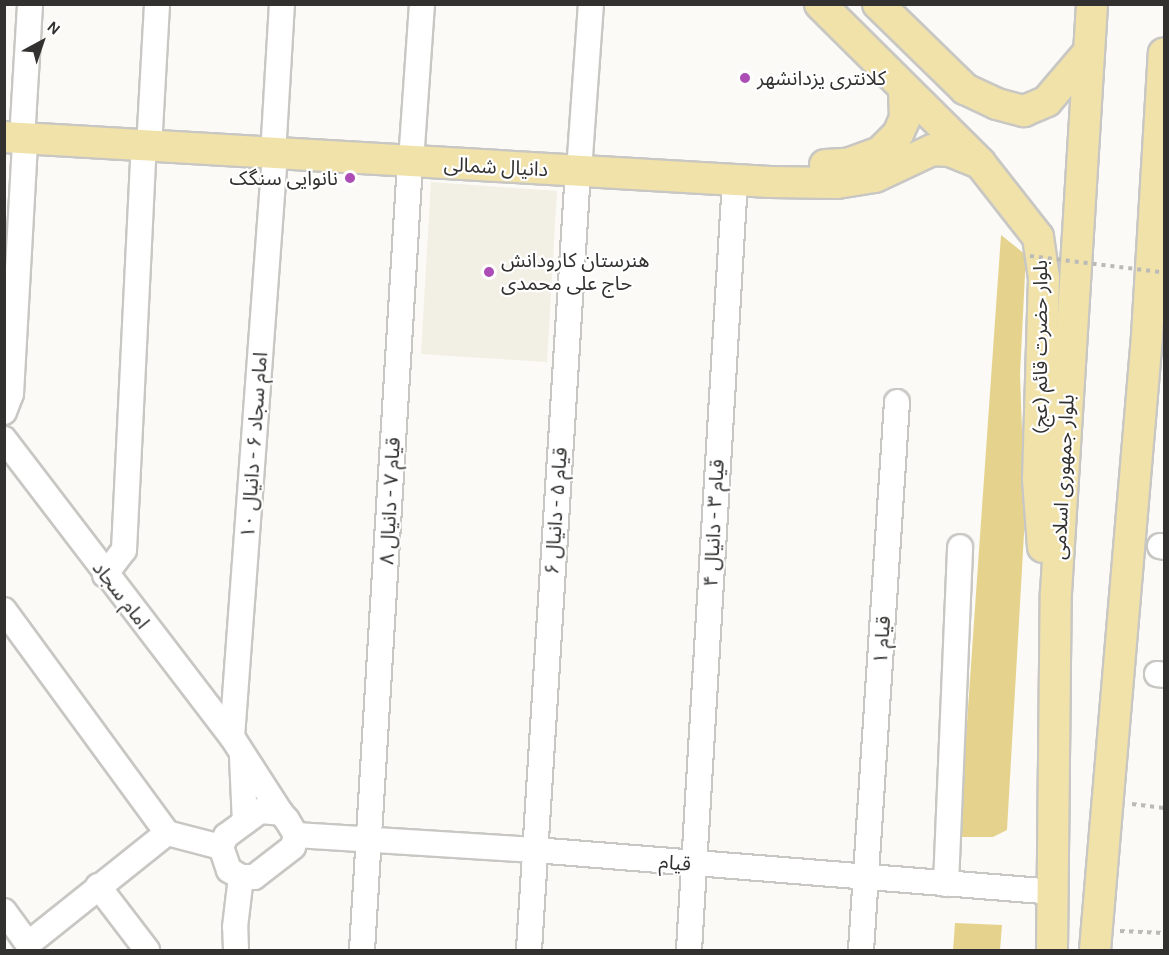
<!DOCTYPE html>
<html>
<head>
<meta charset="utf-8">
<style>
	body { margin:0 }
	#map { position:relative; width:1169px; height:955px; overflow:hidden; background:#fbfaf6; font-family:Karla,"Noto Sans Arabic",sans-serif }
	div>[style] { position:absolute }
	.built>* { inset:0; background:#f2efe4 }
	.green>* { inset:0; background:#e5d38d }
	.path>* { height:4px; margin-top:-2px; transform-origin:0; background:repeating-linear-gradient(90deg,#bbbab7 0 4.5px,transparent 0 9px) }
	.roads { filter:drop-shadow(2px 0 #c8c7c3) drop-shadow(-2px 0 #c8c7c3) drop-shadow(0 2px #c8c7c3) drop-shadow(0 -2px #c8c7c3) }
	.minor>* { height:24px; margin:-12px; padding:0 12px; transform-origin:12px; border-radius:12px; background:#fff }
	.major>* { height:30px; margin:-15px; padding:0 15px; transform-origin:15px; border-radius:15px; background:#f1e2aa }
	.path-bridge>* { height:4px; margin-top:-2px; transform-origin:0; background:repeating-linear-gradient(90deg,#bbbab7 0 4.5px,transparent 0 9px) }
	.dots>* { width:16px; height:16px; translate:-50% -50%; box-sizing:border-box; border:3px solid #fff; border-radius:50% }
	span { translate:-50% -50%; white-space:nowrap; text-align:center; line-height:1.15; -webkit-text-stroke:4.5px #fff; paint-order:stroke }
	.poi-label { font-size:20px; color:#323130 }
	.left { translate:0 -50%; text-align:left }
	.right { translate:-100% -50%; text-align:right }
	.street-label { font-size:20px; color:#323130 }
	.frame { position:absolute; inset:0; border:6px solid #323130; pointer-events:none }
	.north { position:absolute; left:12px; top:12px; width:60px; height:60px; -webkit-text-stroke:4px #fff; paint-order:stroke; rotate:40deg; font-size:16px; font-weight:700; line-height:24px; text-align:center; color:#323130 }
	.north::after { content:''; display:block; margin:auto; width:21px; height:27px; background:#323130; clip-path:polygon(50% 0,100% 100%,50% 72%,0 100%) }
</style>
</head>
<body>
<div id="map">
	<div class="built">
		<div style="clip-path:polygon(431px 182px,557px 191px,547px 362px,421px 354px)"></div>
	</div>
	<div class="green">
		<div style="clip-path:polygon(1001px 235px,1026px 255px,1020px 374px,1025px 517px,1007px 830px,993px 837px,959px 837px)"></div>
		<div style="clip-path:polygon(955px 923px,1002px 925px,1000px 950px,953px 950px)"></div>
	</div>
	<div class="path">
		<div style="left:1132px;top:804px;width:32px;rotate:7deg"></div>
		<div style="left:1120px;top:931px;width:44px;rotate:2.6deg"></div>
	</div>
	<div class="roads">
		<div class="minor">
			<div style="left:23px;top:123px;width:119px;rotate:-86.6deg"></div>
			<div style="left:150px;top:130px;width:126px;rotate:-86.8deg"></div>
			<div style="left:274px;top:138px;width:134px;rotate:-86.6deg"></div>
			<div style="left:412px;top:147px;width:143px;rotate:-86deg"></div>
			<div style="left:580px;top:157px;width:153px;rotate:-85.9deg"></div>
			<div style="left:4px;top:412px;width:19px;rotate:-69deg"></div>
			<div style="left:11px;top:394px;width:254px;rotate:-86.8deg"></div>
			<div style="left:4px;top:439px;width:375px;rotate:52.6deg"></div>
			<div style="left:232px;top:737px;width:90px;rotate:57.2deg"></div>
			<div style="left:1160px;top:546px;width:4px;rotate:14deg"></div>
			<div style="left:105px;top:575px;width:31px;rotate:-53deg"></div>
			<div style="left:124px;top:550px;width:404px;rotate:-87.2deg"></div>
			<div style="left:4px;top:610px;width:276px;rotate:53.8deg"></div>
			<div style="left:1157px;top:674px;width:7px;rotate:8deg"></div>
			<div style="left:232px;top:737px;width:585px;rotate:-85.78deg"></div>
			<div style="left:242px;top:757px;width:65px;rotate:87.4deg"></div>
			<div style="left:260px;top:811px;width:21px;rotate:5deg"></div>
			<div style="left:281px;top:813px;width:9px;rotate:49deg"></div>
			<div style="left:287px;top:820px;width:17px;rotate:59deg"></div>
			<div style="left:296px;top:835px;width:12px;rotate:104deg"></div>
			<div style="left:293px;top:847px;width:49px;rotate:142.4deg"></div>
			<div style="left:254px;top:877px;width:13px;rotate:180deg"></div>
			<div style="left:241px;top:877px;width:14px;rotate:-150deg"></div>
			<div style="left:229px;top:870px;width:24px;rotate:-109deg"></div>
			<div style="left:221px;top:847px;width:12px;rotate:-66deg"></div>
			<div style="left:226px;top:836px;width:42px;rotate:-36.3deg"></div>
			<div style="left:167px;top:833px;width:56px;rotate:14.5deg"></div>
			<div style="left:296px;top:835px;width:239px;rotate:3.6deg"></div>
			<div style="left:535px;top:850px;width:522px;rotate:4.62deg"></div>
			<div style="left:946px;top:884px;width:337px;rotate:-87.6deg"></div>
			<div style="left:98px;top:886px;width:81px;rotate:52.6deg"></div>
			<div style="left:4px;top:911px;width:41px;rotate:54deg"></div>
			<div style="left:28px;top:944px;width:178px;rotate:-38.6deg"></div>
			<div style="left:236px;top:950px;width:23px;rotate:-92deg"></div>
			<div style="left:235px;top:927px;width:50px;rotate:-83.2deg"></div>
			<div style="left:362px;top:950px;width:789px;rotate:-86.51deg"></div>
			<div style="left:529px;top:950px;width:781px;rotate:-86.4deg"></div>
			<div style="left:689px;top:950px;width:771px;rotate:-86.58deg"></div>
			<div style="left:861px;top:950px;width:549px;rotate:-86.24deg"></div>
		</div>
		<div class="major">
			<div style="left:820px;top:4px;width:226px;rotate:44.8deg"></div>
			<div style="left:980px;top:163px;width:94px;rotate:51.9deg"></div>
			<div style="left:1038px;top:237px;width:41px;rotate:81.7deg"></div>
			<div style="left:1044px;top:278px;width:201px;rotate:91.7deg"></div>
			<div style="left:1038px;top:479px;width:68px;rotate:85.8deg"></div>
			<div style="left:878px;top:4px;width:122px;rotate:44.3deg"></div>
			<div style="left:965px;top:89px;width:35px;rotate:25deg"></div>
			<div style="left:997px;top:104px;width:28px;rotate:15deg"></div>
			<div style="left:1024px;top:111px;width:25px;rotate:-23deg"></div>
			<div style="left:1047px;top:101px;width:63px;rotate:-49.5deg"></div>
			<div style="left:4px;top:137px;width:767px;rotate:3.36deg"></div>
			<div style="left:770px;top:182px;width:67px;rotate:0.9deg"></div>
			<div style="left:837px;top:183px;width:38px;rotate:-9deg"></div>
			<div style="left:875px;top:177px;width:63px;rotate:-25.3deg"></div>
			<div style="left:932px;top:150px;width:18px;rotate:3deg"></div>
			<div style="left:950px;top:151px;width:32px;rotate:22deg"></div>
			<div style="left:825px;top:165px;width:22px;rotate:-3deg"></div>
			<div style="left:847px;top:164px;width:35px;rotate:-20deg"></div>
			<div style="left:880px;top:152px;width:25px;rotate:-45deg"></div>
			<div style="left:898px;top:134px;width:17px;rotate:-66deg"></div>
			<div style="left:905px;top:118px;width:29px;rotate:-92deg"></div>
			<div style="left:1052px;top:950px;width:357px;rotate:-89.4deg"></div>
			<div style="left:1056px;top:593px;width:590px;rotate:-86.5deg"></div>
			<div style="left:1095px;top:950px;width:616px;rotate:-85.16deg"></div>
			<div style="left:1147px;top:336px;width:283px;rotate:-86.6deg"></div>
		</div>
	</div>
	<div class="path-bridge">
		<div style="left:1030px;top:256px;width:131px;rotate:7deg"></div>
	</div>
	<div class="dots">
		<div style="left:745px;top:78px;background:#ac4cb5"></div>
		<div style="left:350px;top:178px;background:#ac4cb5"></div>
		<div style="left:489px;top:272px;background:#ac4cb5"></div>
	</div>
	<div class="poi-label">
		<span class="left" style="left:757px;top:78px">کلانتری یزدانشهر</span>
		<span class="right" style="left:338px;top:178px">نانوایی سنگک</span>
		<span class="left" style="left:501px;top:272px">هنرستان کارودانش<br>حاج علی محمدی</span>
	</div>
	<div class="street-label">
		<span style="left:496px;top:167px;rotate:3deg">دانیال شمالی</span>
		<span style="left:1040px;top:347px;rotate:-90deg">بلوار حضرت قائم (عج)</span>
		<span style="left:254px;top:445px;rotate:-86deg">امام سجاد ۶ - دانیال ۱۰</span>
		<span style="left:1063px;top:477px;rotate:-87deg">بلوار جمهوری اسلامی</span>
		<span style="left:390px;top:501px;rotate:-87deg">قیام ۷ - دانیال ۸</span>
		<span style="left:556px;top:511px;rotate:-86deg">قیام ۵ - دانیال ۶</span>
		<span style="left:714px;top:523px;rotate:-87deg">قیام ۳ - دانیال ۴</span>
		<span style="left:121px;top:595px;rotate:52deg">امام سجاد</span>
		<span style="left:882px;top:640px;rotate:-86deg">قیام ۱</span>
		<span style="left:675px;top:863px;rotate:5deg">قیام</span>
	</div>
	<div class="frame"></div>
	<div class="north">N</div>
</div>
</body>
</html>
